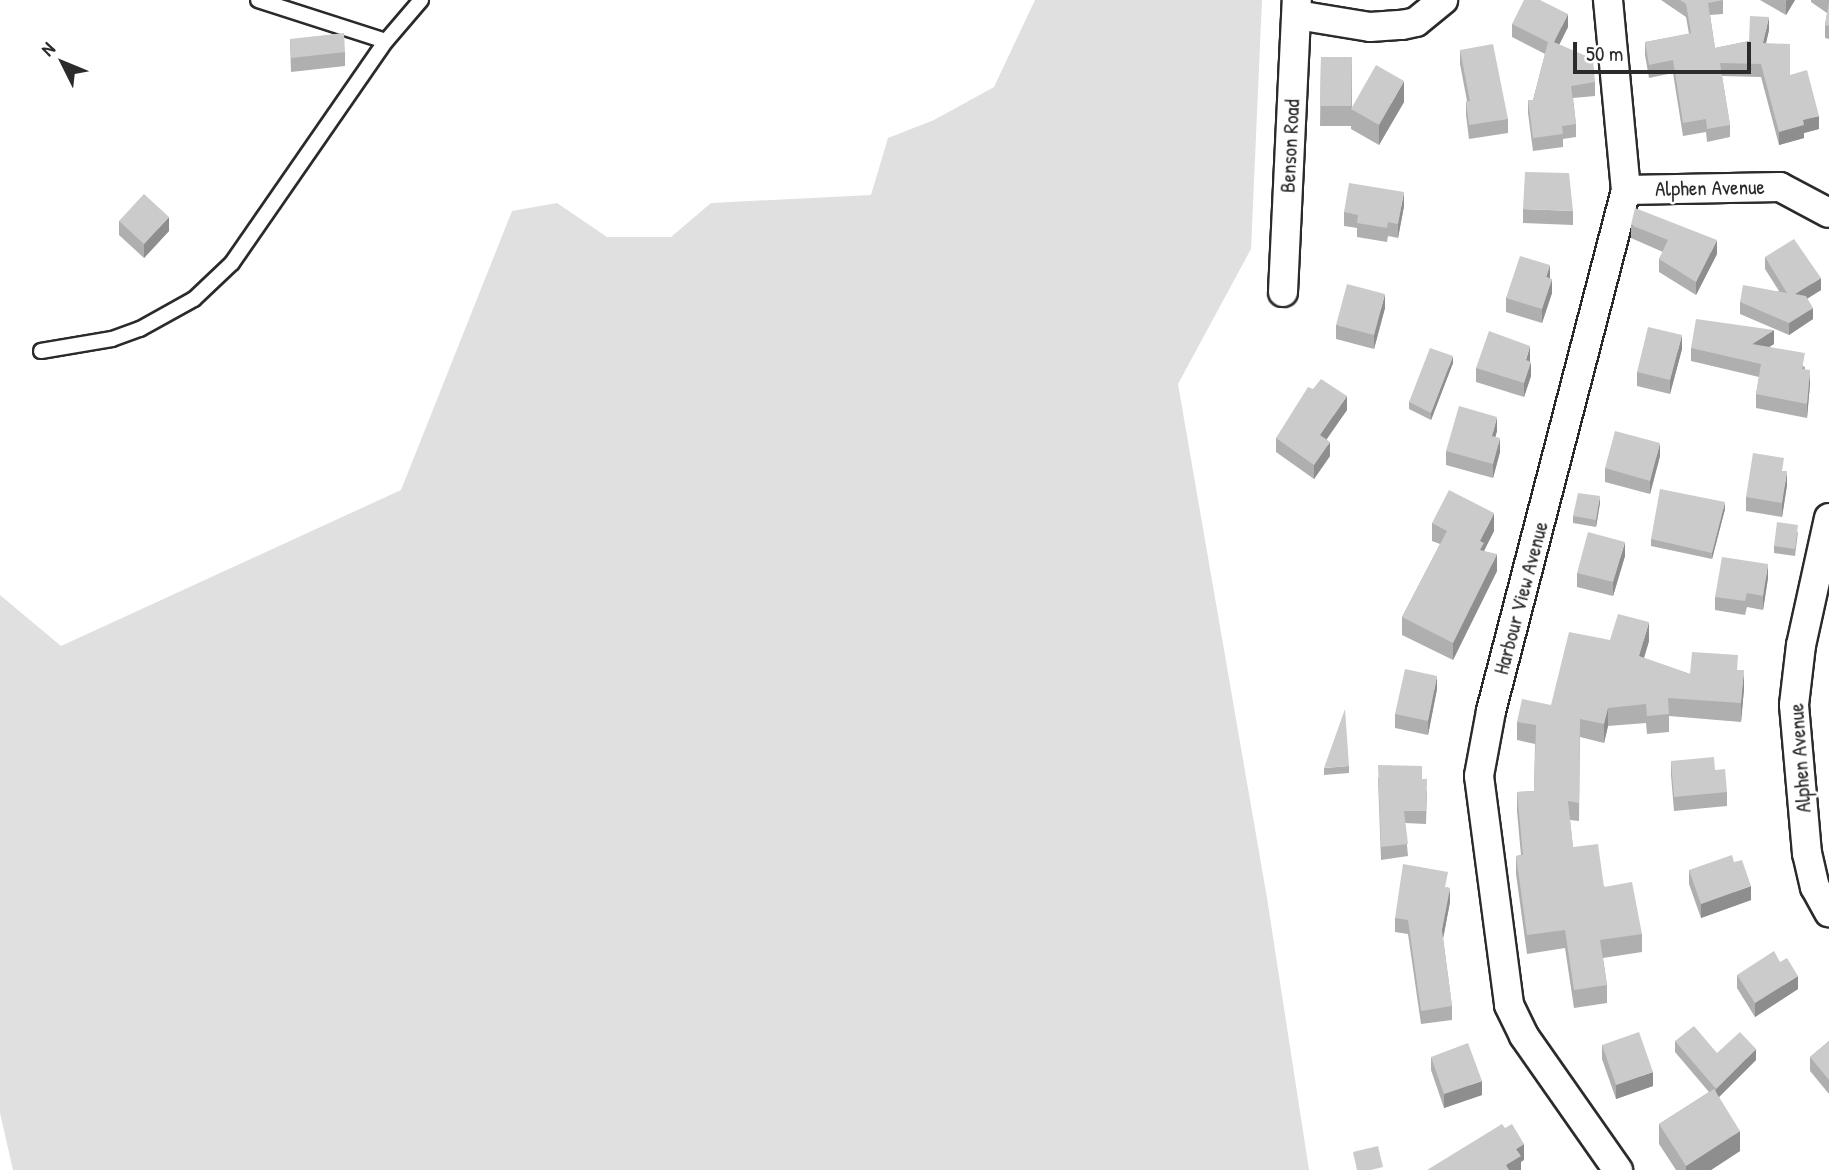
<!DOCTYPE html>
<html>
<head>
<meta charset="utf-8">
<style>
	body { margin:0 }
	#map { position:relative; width:1829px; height:1170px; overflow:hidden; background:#fff; font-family:"Patrick Hand",sans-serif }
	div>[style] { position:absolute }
	.green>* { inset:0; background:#e0e0e0 }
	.roads { filter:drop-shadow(2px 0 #2b2b2b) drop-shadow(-2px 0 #2b2b2b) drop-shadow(0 2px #2b2b2b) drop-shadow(0 -2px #2b2b2b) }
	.lane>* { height:14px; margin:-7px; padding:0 7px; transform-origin:7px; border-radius:7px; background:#fff }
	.street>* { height:28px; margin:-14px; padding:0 14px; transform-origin:14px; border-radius:14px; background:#fff }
	.wall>* { inset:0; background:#afafaf }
	.shaded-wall>* { inset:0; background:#8e8e8e }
	.building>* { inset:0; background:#cbcbcb }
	span { translate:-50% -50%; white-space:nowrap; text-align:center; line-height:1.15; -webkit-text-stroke:5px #fff; paint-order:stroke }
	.street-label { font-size:21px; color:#2b2b2b }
	.north { position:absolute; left:28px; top:28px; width:70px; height:70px; -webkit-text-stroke:5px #fff; paint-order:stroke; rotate:313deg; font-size:19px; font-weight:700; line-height:28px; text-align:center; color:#2b2b2b }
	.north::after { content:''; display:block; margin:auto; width:24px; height:32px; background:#2b2b2b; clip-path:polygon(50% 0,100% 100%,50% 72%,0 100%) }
	.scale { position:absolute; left:1573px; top:42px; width:178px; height:32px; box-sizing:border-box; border:4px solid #2b2b2b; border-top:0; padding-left:9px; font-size:21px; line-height:24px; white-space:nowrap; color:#2b2b2b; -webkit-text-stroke:5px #fff; paint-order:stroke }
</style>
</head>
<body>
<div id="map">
	<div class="green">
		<div style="clip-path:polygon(1035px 0,1262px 0,1251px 249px,1178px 384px,1267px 898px,1309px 1170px,13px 1170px,0 1113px,0 595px,61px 646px,401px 490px,512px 211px,557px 203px,607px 237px,671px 237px,711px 203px,871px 195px,888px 138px,934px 120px,994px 87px)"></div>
	</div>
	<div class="roads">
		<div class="lane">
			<div style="left:258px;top:0;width:134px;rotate:17.8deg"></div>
			<div style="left:386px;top:41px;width:54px;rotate:-49.5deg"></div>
			<div style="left:41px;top:351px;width:72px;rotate:-9.6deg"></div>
			<div style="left:112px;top:339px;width:30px;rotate:-20deg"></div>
			<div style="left:140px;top:329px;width:62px;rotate:-29.1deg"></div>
			<div style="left:194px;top:299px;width:52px;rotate:-43.5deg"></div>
			<div style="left:232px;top:263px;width:270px;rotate:-55.3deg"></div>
		</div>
		<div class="street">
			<div style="left:1608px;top:0;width:191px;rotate:84.6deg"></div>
			<div style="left:1626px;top:190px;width:538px;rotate:104.53deg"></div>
			<div style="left:1491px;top:711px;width:66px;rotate:100.5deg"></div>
			<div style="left:1479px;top:776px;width:231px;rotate:82.5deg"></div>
			<div style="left:1509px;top:1005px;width:34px;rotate:64deg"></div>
			<div style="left:1524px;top:1036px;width:164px;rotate:55deg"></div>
			<div style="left:1297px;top:15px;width:74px;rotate:9.3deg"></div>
			<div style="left:1370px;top:27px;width:32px;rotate:-4deg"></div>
			<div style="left:1402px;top:25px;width:14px;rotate:-12deg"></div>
			<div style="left:1416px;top:22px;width:35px;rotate:-39deg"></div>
			<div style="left:1626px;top:190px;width:154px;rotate:-1.1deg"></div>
			<div style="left:1780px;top:187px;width:55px;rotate:28deg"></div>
			<div style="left:1283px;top:292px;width:292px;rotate:-87.3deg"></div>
			<div style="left:1829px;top:518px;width:130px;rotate:102.4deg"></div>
			<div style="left:1801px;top:645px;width:60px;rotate:96.7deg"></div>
			<div style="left:1794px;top:705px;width:149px;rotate:85deg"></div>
			<div style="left:1807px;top:853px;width:35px;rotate:77deg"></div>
			<div style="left:1815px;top:887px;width:29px;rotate:61deg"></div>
		</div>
	</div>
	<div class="wall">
		<div style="clip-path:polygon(1661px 0,1723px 0,1723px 14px,1710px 15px,1715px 48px,1749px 41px,1769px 30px,1766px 43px,1790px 75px,1819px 129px,1804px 133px,1804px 138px,1779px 145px,1761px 77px,1722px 76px,1730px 125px,1730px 137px,1707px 142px,1706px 132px,1683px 136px,1673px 73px,1649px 78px,1645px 55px,1645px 42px,1689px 34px,1686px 17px)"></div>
		<div style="clip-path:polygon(1760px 0,1795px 0,1786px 15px)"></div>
		<div style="clip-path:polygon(1811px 0,1829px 0,1829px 39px,1825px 38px,1825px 25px,1827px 13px,1811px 2px)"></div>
		<div style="clip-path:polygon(1512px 24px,1568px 27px,1559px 45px,1595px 82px,1595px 96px,1573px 98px,1576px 124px,1576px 137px,1563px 139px,1563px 147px,1533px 151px,1528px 113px,1528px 100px,1533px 100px,1545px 54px,1512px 37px)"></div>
		<div style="clip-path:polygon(290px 39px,345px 52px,345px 66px,291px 72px)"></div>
		<div style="clip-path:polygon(1460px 50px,1508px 119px,1508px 133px,1469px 139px,1466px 115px,1466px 101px,1467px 101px,1460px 64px)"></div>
		<div style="clip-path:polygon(1321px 57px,1352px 57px,1352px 109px,1404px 102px,1379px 145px,1351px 129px,1351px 126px,1320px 126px)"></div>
		<div style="clip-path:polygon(1404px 206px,1398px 238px,1388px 236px,1387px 242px,1357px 237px,1357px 228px,1344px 226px,1344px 212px)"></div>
		<div style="clip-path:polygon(1523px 209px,1573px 211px,1573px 225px,1523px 223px)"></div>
		<div style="clip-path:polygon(119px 221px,169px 231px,144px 258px,119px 235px)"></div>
		<div style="clip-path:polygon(1631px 225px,1717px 254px,1696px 295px,1659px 272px,1659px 259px,1663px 252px,1631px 238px)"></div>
		<div style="clip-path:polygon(1765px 257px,1821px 290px,1807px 299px,1813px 319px,1789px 335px,1740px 314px,1740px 302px,1779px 291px,1765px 269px)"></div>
		<div style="clip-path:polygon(1550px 278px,1552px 293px,1542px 323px,1506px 312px,1506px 298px)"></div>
		<div style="clip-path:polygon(1385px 308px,1374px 349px,1336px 339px,1336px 325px)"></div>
		<div style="clip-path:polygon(1774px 344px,1769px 347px,1805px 367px,1805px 370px,1810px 384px,1807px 418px,1756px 408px,1756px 394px,1759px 377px,1691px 361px,1691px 348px)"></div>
		<div style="clip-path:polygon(1682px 349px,1670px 394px,1637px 386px,1637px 372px)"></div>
		<div style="clip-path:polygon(1530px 360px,1531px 376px,1524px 397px,1476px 382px,1476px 368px)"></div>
		<div style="clip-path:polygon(1453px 363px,1431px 420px,1409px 409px,1409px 402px)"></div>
		<div style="clip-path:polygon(1347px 410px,1326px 439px,1330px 456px,1314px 479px,1276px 452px,1276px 438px)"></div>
		<div style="clip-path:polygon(1497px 431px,1495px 437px,1500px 452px,1493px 478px,1446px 465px,1446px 451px)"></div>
		<div style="clip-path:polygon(1660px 456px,1650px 494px,1605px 482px,1605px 468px)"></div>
		<div style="clip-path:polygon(1787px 485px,1782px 517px,1746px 511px,1746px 497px)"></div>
		<div style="clip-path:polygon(1600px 503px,1596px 527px,1573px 523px,1573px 516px)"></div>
		<div style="clip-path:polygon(1725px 509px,1712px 559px,1651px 546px,1651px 539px)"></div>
		<div style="clip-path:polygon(1432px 523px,1494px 531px,1484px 550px,1497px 571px,1453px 660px,1402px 635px,1402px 617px,1440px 544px,1432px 541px)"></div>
		<div style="clip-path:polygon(1798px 532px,1795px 556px,1774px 553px,1774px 546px)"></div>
		<div style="clip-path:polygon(1625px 556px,1613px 596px,1577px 587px,1577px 573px)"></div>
		<div style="clip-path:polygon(1768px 578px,1763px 610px,1747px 607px,1745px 615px,1715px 610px,1715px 597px)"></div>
		<div style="clip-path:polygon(1610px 640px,1649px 641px,1644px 658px,1690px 674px,1738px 670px,1744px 689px,1741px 722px,1669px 716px,1669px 732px,1647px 734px,1646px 723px,1608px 726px,1604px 743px,1580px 737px,1579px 821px,1570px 820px,1573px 847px,1642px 934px,1642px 952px,1603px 958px,1607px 985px,1607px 1003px,1574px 1008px,1565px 948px,1527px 954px,1516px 874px,1516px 856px,1521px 855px,1517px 811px,1517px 792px,1534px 791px,1535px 744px,1517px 740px,1517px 722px,1551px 705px)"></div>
		<div style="clip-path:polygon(1437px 689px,1428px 735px,1395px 728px,1395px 714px)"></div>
		<div style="clip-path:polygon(1671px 761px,1715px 770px,1727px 792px,1727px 806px,1674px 811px,1671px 775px)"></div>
		<div style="clip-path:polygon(1349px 766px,1349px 773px,1324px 775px,1324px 768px)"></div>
		<div style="clip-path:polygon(1378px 778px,1422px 779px,1427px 792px,1426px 824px,1405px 823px,1408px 856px,1381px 860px)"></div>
		<div style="clip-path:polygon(1689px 870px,1751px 900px,1701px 918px,1689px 884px)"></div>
		<div style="clip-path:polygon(1448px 887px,1450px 902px,1443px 938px,1452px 1006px,1452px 1020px,1421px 1024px,1408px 934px,1395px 932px,1395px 918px)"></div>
		<div style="clip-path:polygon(1737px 975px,1798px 989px,1755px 1017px,1737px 988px)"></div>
		<div style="clip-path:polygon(1675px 1041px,1717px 1053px,1756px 1060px,1719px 1097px,1740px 1151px,1711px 1170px,1676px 1170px,1659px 1144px,1659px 1124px,1709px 1092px,1675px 1052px)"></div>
		<div style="clip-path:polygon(1829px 1041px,1829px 1094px,1810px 1071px,1810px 1057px)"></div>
		<div style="clip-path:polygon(1602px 1045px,1653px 1086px,1616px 1099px,1602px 1059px)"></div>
		<div style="clip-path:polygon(1431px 1057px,1482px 1095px,1444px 1108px,1431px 1070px)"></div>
	</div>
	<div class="shaded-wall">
		<div style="clip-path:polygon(1787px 0,1795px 0,1786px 15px,1786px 1px)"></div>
		<div style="clip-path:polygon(1568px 14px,1568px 27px,1554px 55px,1554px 42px)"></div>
		<div style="clip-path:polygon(1769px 17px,1769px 30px,1763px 56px,1763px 43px)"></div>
		<div style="clip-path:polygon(1404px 81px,1404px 102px,1379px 145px,1379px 125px)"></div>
		<div style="clip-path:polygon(1819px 116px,1819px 129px,1804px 133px,1804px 138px,1779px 145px,1779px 132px,1803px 120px)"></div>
		<div style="clip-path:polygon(1404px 192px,1404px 206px,1398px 238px,1398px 224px)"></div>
		<div style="clip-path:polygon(169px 217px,169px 231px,144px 258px,144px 244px)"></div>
		<div style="clip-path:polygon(1717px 240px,1717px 254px,1696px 295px,1696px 282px)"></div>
		<div style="clip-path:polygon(1550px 265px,1550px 279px,1546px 277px)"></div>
		<div style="clip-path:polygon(1821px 278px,1821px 290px,1795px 306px,1795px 294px)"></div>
		<div style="clip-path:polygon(1552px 279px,1552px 293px,1542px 323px,1542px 309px)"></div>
		<div style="clip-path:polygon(1385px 294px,1385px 308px,1374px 349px,1374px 335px)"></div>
		<div style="clip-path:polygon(1813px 308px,1813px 319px,1789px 335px,1789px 323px)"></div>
		<div style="clip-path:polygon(1774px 330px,1774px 344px,1752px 358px,1752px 344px)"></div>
		<div style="clip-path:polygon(1682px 335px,1682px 349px,1670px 394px,1670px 380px)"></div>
		<div style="clip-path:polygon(1530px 346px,1530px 360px,1526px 374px,1526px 360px)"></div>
		<div style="clip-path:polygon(1453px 356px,1453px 363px,1431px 420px,1431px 413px)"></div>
		<div style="clip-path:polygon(1531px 362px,1531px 376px,1524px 397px,1524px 383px)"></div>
		<div style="clip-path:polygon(1810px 370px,1810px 384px,1807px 418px,1807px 404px)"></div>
		<div style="clip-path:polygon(1347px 396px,1347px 410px,1320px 449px,1320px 435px)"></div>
		<div style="clip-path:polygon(1497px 417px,1497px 431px,1492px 449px,1492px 436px)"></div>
		<div style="clip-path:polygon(1500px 438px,1500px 452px,1493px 478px,1493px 464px)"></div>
		<div style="clip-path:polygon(1330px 442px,1330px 456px,1314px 479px,1314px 465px)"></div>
		<div style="clip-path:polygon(1660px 443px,1660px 456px,1650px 494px,1650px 481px)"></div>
		<div style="clip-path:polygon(1787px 471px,1787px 485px,1782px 517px,1782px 503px)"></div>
		<div style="clip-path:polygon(1600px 496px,1600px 503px,1596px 527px,1596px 520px)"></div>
		<div style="clip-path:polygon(1725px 502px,1725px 509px,1712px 559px,1712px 553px)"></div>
		<div style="clip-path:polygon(1494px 513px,1494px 531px,1484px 551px,1480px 567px,1480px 541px)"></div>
		<div style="clip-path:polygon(1625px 542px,1625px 556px,1613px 596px,1613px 582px)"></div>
		<div style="clip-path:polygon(1497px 554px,1497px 571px,1453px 660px,1453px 643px)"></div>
		<div style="clip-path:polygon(1768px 564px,1768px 578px,1763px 610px,1763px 596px)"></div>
		<div style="clip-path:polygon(1649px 622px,1649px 641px,1639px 674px,1639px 656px)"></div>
		<div style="clip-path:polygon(1744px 670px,1744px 689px,1741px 722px,1741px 703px)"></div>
		<div style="clip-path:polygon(1437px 676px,1437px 689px,1428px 735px,1428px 721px)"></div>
		<div style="clip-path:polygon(1608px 708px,1608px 726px,1604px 743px,1604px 724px)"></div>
		<div style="clip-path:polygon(1751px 886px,1751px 900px,1701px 918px,1701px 904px)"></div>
		<div style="clip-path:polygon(1450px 888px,1450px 902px,1442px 944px,1442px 930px)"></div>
		<div style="clip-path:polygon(1798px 976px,1798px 989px,1755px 1017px,1755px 1003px)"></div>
		<div style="clip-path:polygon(1756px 1049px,1756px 1060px,1716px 1100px,1716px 1089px)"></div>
		<div style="clip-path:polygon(1653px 1072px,1653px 1086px,1616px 1099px,1616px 1085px)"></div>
		<div style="clip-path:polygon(1482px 1081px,1482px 1095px,1444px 1108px,1444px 1094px)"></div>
		<div style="clip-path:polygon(1740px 1131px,1740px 1151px,1711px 1170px,1686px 1170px,1686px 1166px)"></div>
		<div style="clip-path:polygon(1524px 1144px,1524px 1160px,1521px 1162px,1521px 1170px,1506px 1170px,1506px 1165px,1516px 1149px)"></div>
	</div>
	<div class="building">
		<div style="clip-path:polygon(1524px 0,1540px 0,1568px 14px,1554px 42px,1593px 59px,1595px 82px,1571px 86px,1576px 124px,1562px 126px,1563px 134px,1533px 138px,1528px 100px,1533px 100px,1548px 42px,1512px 24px)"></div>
		<div style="clip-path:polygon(1680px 0,1723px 0,1708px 3px,1715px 48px,1749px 41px,1750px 16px,1769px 17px,1763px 43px,1790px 44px,1790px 75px,1807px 70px,1819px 116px,1803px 120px,1804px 125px,1779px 132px,1761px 64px,1720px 63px,1730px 125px,1707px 129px,1706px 119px,1683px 123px,1673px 60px,1649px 65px,1645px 42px,1691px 33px,1686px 4px)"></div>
		<div style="clip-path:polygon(1829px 3px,1829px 26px,1825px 25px)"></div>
		<div style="clip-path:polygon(344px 33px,345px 52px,291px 58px,290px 39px)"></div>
		<div style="clip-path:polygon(1493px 44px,1508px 119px,1469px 125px,1466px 101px,1470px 101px,1460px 50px)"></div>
		<div style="clip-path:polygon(1321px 57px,1352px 57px,1351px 106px,1320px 106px)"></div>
		<div style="clip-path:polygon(1376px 65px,1404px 81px,1379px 125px,1351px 109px)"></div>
		<div style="clip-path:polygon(1525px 172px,1569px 173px,1573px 211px,1523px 209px)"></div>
		<div style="clip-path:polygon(1349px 183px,1404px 192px,1398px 224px,1388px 222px,1387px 228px,1357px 223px,1358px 215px,1344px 212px)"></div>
		<div style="clip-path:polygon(144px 194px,169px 217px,144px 244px,119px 221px)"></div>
		<div style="clip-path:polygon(1635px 208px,1717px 240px,1696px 282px,1659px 259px,1668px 240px,1631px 225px)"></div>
		<div style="clip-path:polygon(1794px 239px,1821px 278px,1795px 294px,1806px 296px,1813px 308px,1789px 323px,1740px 302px,1743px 285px,1787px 293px,1765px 257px)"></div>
		<div style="clip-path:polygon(1520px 256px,1550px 265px,1546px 277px,1552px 279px,1542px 309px,1506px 298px)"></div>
		<div style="clip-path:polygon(1347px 284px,1385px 294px,1374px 335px,1336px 325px)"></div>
		<div style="clip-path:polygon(1696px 319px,1774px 330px,1752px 344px,1805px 353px,1802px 369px,1810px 370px,1807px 404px,1756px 394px,1761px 364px,1691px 348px)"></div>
		<div style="clip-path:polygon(1648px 327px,1682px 335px,1670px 380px,1637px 372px)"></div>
		<div style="clip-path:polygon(1489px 331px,1530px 346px,1526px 360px,1531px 362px,1524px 383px,1476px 368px)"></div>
		<div style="clip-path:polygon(1430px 348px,1453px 356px,1431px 413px,1409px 402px)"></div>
		<div style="clip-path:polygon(1321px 379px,1347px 396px,1320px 435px,1330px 442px,1314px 465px,1276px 438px,1308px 387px,1313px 389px)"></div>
		<div style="clip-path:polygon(1459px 406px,1497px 417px,1492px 436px,1500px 438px,1493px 464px,1446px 451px)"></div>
		<div style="clip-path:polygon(1615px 431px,1660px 443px,1650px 481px,1605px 468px)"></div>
		<div style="clip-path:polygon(1753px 453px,1784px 458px,1782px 471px,1787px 471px,1782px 503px,1746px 497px)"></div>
		<div style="clip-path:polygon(1660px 489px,1725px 502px,1712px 553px,1651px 539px)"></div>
		<div style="clip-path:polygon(1449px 490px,1494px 513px,1480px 541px,1484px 543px,1480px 550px,1497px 554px,1453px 643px,1402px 617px,1447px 531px,1432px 523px)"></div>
		<div style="clip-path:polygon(1578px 493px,1600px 496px,1596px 520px,1573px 516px)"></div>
		<div style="clip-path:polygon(1777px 522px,1798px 525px,1795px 549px,1774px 546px)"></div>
		<div style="clip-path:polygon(1588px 532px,1625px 542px,1613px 582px,1577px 573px)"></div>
		<div style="clip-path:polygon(1722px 557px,1768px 564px,1763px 596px,1747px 593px,1745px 601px,1715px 597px)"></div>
		<div style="clip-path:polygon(1618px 614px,1649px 622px,1639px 656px,1690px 674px,1692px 652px,1738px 655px,1737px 670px,1744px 670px,1741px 703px,1668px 698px,1669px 714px,1647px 716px,1646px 704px,1608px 708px,1604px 724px,1580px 719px,1579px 803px,1568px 801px,1573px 847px,1598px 844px,1604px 887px,1632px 882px,1642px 934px,1600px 940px,1607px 985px,1574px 990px,1565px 930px,1527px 935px,1516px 856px,1523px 855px,1517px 792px,1534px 791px,1536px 725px,1517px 722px,1522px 699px,1551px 705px,1569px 632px,1610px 640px)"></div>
		<div style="clip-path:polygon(1405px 669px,1437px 676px,1428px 721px,1395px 714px)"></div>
		<div style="clip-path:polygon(1345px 709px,1349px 766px,1324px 768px)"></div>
		<div style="clip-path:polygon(1714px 757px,1715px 770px,1725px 769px,1727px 792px,1674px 797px,1671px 761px)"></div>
		<div style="clip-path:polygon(1378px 765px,1422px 766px,1422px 779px,1427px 779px,1426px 811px,1404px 811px,1408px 844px,1381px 847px)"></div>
		<div style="clip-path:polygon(1732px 855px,1734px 862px,1742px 860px,1751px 886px,1701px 904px,1689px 870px)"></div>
		<div style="clip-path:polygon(1403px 864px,1448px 872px,1445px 887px,1450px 888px,1442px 930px,1452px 1006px,1421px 1011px,1408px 920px,1395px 918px)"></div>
		<div style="clip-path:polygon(1774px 951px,1780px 962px,1787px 958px,1798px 976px,1755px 1003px,1737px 975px)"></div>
		<div style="clip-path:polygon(1694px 1026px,1717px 1053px,1740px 1032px,1756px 1049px,1716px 1089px,1675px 1041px)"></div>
		<div style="clip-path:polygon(1639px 1032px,1653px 1072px,1616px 1085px,1602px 1045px)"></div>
		<div style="clip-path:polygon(1829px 1041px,1829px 1080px,1810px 1057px)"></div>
		<div style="clip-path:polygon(1468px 1043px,1482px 1081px,1444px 1094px,1431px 1057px)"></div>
		<div style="clip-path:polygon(1714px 1089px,1740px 1131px,1686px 1166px,1659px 1124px)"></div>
		<div style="clip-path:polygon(1502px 1124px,1505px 1128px,1512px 1124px,1524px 1144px,1516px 1149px,1521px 1156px,1506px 1165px,1509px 1170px,1427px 1170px)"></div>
		<div style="clip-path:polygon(1378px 1146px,1383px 1167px,1371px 1170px,1357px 1170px,1353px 1152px)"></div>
	</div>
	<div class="street-label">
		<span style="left:1290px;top:146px;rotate:-87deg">Benson Road</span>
		<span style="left:1710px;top:188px;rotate:-1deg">Alphen Avenue</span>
		<span style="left:1521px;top:598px;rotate:-75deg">Harbour View Avenue</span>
		<span style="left:1800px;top:758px;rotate:-94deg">Alphen Avenue</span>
	</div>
	<div class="north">N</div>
	<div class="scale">50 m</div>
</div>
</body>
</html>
